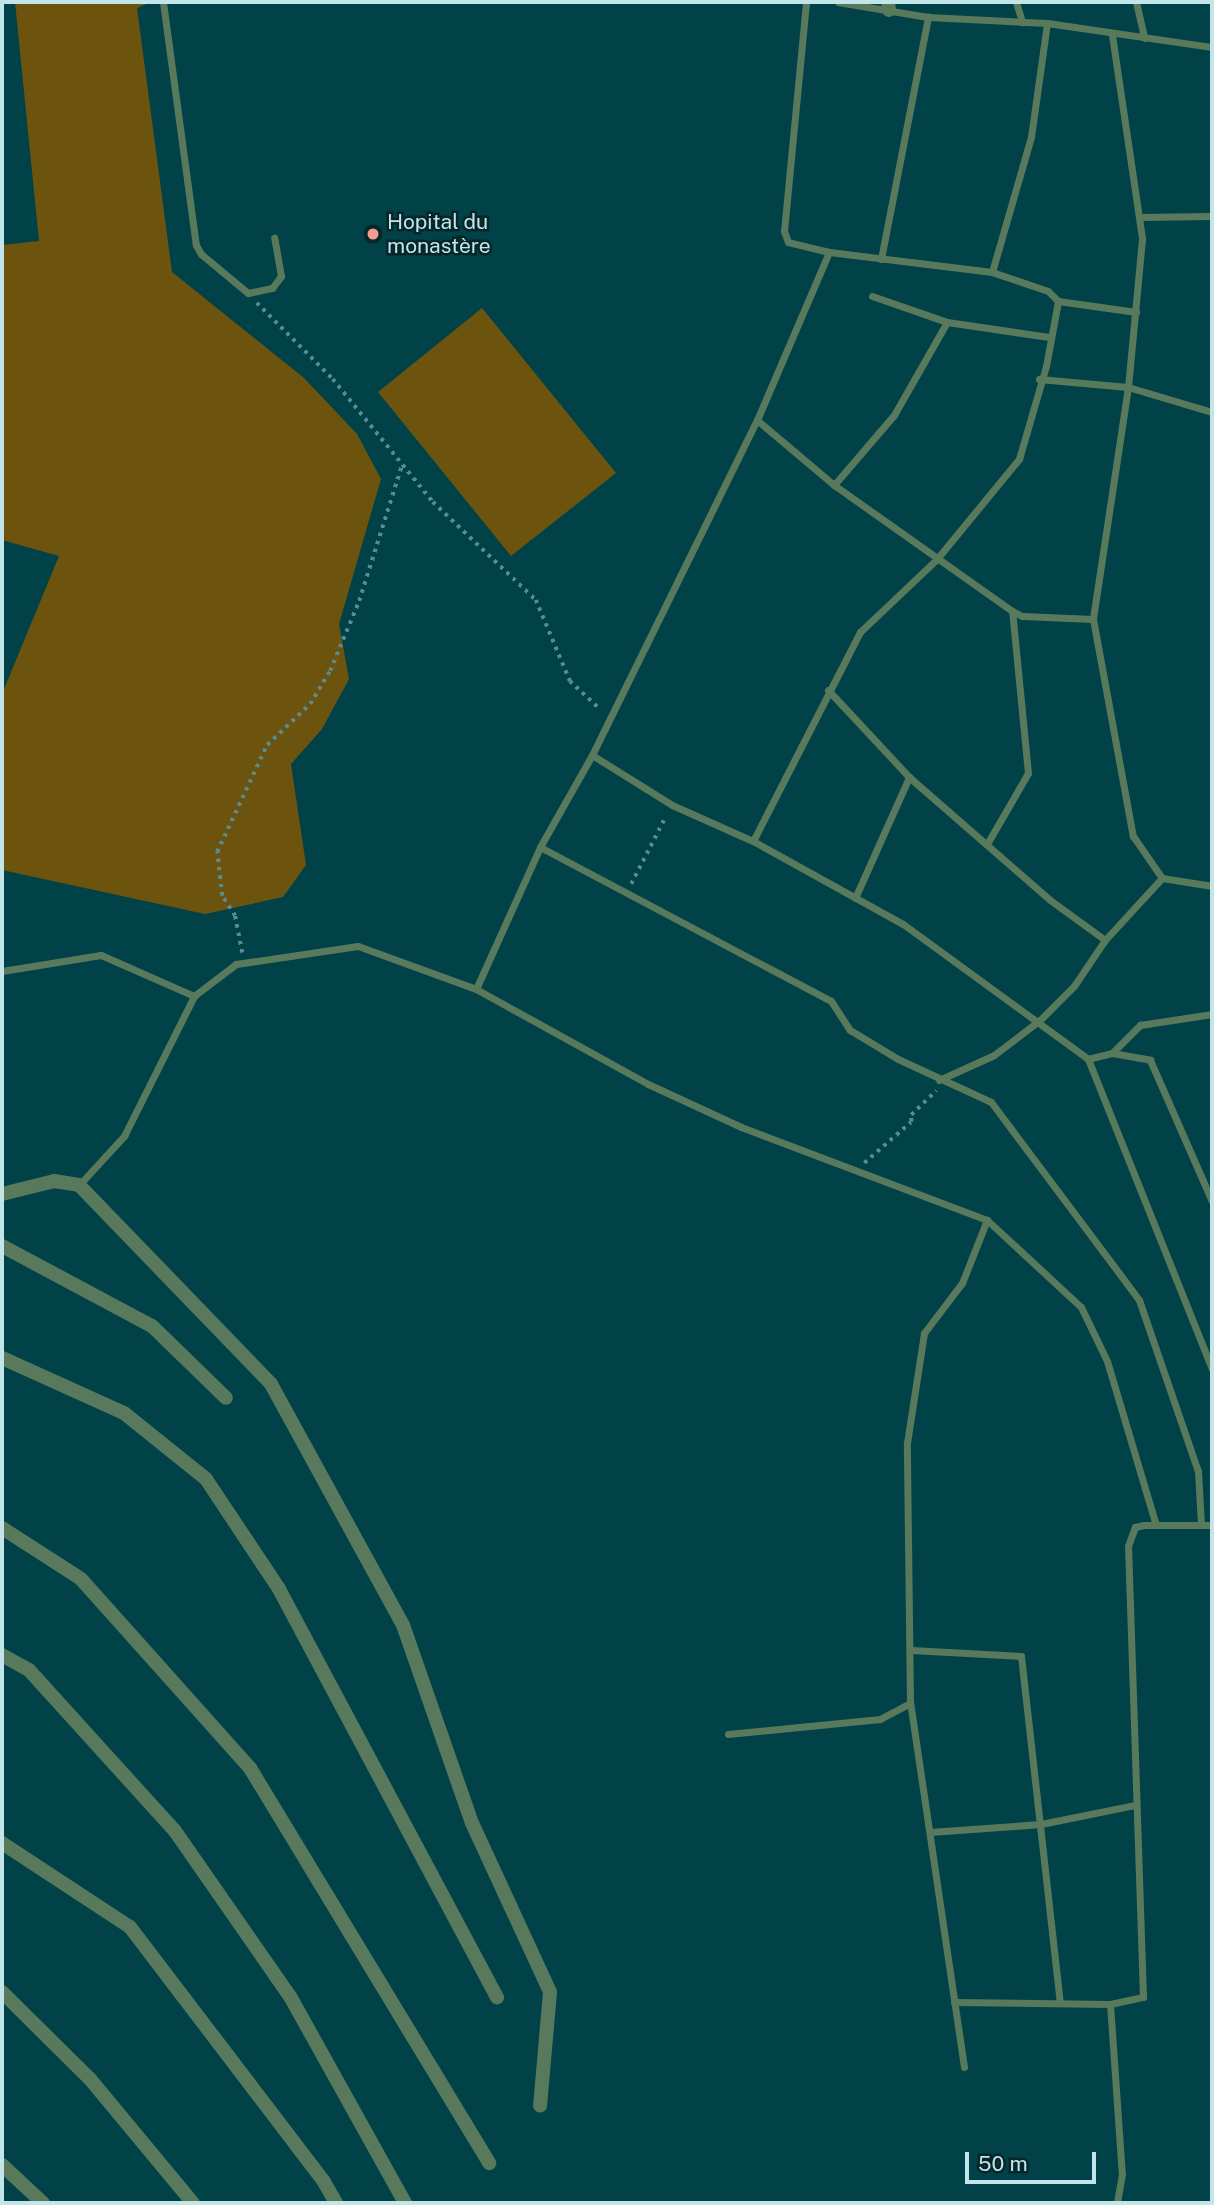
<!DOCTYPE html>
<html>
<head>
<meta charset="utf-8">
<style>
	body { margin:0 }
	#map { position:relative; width:1214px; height:2205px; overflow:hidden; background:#014249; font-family:"Public Sans",sans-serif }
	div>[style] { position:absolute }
	.green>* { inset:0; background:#6c540e }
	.path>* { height:3.5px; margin-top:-1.75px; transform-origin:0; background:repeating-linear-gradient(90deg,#588c92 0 3.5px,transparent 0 8.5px) }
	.lane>* { height:7px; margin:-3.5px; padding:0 3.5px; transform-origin:3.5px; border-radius:3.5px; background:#59795c }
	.street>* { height:14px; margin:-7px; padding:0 7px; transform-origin:7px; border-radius:7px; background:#59795c }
	.dots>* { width:19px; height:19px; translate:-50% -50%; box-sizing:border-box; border:4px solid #06262a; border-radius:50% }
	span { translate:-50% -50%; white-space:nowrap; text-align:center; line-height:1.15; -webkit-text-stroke:5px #06262a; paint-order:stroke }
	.poi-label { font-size:21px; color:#c2e5ea }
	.left { translate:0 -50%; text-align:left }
	.frame { position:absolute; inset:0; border:4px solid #c2e5ea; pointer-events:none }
	.scale { position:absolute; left:965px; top:2152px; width:131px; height:32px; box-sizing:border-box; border:4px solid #c2e5ea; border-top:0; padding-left:9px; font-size:21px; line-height:24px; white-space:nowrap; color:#c2e5ea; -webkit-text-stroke:5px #06262a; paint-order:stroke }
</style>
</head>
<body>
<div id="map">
	<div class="green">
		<div style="clip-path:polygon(15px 2px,151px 2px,137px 8px,172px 272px,304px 378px,357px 434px,381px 479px,339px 624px,349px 679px,322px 729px,291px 764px,306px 865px,283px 897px,205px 914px,2px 870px,2px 694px,59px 556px,2px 540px,2px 245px,39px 241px)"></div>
		<div style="clip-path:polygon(482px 308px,616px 473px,511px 556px,378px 392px)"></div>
	</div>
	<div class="path">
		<div style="left:257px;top:303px;width:107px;rotate:45deg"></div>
		<div style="left:333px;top:379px;width:159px;rotate:50.9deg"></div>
		<div style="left:433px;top:502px;width:142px;rotate:43.6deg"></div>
		<div style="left:536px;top:600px;width:88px;rotate:67.2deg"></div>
		<div style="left:570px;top:681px;width:42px;rotate:43.1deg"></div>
		<div style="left:631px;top:884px;width:76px;rotate:-62.8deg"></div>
		<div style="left:242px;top:953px;width:38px;rotate:-101deg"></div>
		<div style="left:235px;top:916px;width:24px;rotate:-123deg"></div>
		<div style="left:222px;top:896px;width:44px;rotate:-96.5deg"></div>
		<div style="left:217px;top:852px;width:118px;rotate:-65deg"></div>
		<div style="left:267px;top:745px;width:59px;rotate:-43.6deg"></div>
		<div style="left:310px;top:704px;width:39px;rotate:-59deg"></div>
		<div style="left:330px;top:671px;width:76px;rotate:-67.5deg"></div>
		<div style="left:359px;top:601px;width:143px;rotate:-72.5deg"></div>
		<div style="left:864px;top:1163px;width:62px;rotate:-41.1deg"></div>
		<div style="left:911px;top:1122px;width:7px;rotate:-90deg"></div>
		<div style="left:911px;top:1115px;width:35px;rotate:-44deg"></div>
	</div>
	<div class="lane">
		<div style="left:163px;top:2px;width:245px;rotate:82.3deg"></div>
		<div style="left:196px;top:245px;width:10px;rotate:61deg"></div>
		<div style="left:201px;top:254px;width:61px;rotate:39.7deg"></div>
		<div style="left:248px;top:293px;width:25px;rotate:-12deg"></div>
		<div style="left:272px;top:288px;width:15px;rotate:-53deg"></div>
		<div style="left:281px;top:276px;width:39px;rotate:-100deg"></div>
		<div style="left:838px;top:2px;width:91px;rotate:9.5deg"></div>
		<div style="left:928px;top:17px;width:119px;rotate:2.9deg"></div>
		<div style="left:1047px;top:23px;width:167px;rotate:8.3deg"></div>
		<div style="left:1016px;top:2px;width:21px;rotate:73deg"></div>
		<div style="left:1136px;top:2px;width:37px;rotate:77deg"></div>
		<div style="left:1112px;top:35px;width:206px;rotate:81.6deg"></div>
		<div style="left:1142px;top:239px;width:149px;rotate:95.4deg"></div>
		<div style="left:1128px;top:387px;width:235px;rotate:98.6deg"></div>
		<div style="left:1093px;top:619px;width:221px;rotate:79.6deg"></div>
		<div style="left:1133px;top:836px;width:51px;rotate:55.4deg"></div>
		<div style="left:1141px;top:217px;width:71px;rotate:-0.8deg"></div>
		<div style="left:881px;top:259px;width:247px;rotate:-79deg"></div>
		<div style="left:992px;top:272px;width:141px;rotate:-73.9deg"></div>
		<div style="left:1031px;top:137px;width:115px;rotate:-82deg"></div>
		<div style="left:872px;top:296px;width:79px;rotate:19.1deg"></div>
		<div style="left:947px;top:322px;width:103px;rotate:8.4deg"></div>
		<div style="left:1058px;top:301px;width:79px;rotate:8deg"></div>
		<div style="left:1039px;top:379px;width:89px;rotate:5.1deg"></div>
		<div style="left:1128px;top:387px;width:88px;rotate:16.6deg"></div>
		<div style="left:757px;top:420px;width:101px;rotate:40.2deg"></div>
		<div style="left:834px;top:485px;width:218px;rotate:35.3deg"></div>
		<div style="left:1012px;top:611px;width:11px;rotate:27deg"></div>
		<div style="left:1022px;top:616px;width:71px;rotate:2.4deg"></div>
		<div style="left:834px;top:485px;width:92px;rotate:-49.4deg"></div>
		<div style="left:894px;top:415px;width:107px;rotate:-60.3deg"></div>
		<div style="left:828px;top:690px;width:119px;rotate:47deg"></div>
		<div style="left:909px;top:777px;width:187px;rotate:41.1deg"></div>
		<div style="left:1050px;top:900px;width:68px;rotate:36deg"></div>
		<div style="left:592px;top:755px;width:94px;rotate:32deg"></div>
		<div style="left:672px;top:805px;width:89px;rotate:24deg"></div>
		<div style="left:753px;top:841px;width:171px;rotate:29deg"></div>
		<div style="left:903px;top:924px;width:229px;rotate:36.1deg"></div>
		<div style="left:1088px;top:1059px;width:334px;rotate:68.2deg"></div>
		<div style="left:753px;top:841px;width:235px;rotate:-62.9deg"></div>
		<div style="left:860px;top:632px;width:105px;rotate:-43.5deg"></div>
		<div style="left:936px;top:560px;width:131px;rotate:-50.6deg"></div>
		<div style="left:1019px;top:459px;width:97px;rotate:-73.8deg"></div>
		<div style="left:1046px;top:366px;width:66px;rotate:-79.5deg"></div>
		<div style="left:1058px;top:301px;width:14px;rotate:-135deg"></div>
		<div style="left:1048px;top:291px;width:59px;rotate:-161.3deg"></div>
		<div style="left:992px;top:272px;width:164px;rotate:-173deg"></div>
		<div style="left:987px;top:844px;width:82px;rotate:-60deg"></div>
		<div style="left:1028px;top:773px;width:163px;rotate:-95.6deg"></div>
		<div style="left:540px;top:847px;width:329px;rotate:27.9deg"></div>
		<div style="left:831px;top:1001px;width:35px;rotate:57deg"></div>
		<div style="left:850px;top:1030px;width:56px;rotate:31.1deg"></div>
		<div style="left:898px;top:1059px;width:102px;rotate:24.8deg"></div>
		<div style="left:991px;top:1102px;width:247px;rotate:53.2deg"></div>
		<div style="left:1139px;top:1300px;width:181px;rotate:71deg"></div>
		<div style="left:1198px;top:1471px;width:54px;rotate:86.8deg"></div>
		<div style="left:855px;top:898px;width:133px;rotate:-65.9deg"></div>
		<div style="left:2px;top:971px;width:100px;rotate:-9.2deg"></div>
		<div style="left:101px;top:955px;width:102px;rotate:23.8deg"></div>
		<div style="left:476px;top:989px;width:196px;rotate:28.9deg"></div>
		<div style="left:648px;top:1084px;width:102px;rotate:24.8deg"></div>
		<div style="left:741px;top:1127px;width:263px;rotate:20.7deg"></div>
		<div style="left:987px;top:1220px;width:128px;rotate:42.8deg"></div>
		<div style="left:1081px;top:1307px;width:60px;rotate:64.3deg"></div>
		<div style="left:1107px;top:1361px;width:171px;rotate:73.4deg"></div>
		<div style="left:1112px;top:1053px;width:40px;rotate:-45deg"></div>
		<div style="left:1140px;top:1025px;width:73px;rotate:-8.7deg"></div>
		<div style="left:1088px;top:1059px;width:25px;rotate:-14deg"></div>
		<div style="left:1112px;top:1053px;width:39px;rotate:10deg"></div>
		<div style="left:1150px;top:1060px;width:154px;rotate:66.3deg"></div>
		<div style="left:939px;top:1080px;width:60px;rotate:-24.4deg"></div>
		<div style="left:994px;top:1055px;width:58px;rotate:-37.3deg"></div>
		<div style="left:1040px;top:1020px;width:48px;rotate:-45deg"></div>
		<div style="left:1074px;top:986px;width:55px;rotate:-56deg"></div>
		<div style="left:1105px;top:940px;width:84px;rotate:-47.4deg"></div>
		<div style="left:1162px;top:878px;width:51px;rotate:9.1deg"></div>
		<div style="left:79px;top:1185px;width:67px;rotate:-47.4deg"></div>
		<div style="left:124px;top:1136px;width:157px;rotate:-63.4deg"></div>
		<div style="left:194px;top:996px;width:53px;rotate:-37.3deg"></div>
		<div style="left:236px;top:964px;width:123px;rotate:-8.4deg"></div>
		<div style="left:358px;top:946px;width:126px;rotate:20deg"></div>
		<div style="left:476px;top:989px;width:156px;rotate:-65.7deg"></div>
		<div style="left:540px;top:847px;width:106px;rotate:-60.5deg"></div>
		<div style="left:592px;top:755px;width:373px;rotate:-63.8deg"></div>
		<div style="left:757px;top:420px;width:183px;rotate:-66.8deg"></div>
		<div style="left:829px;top:252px;width:42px;rotate:-166.3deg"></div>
		<div style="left:788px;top:242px;width:12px;rotate:-110deg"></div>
		<div style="left:784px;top:231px;width:230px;rotate:-84.5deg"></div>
		<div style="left:911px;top:1650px;width:110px;rotate:3.1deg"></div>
		<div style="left:1021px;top:1656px;width:349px;rotate:83.6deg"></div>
		<div style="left:728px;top:1734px;width:153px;rotate:-5.6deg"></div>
		<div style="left:880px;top:1719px;width:34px;rotate:-28deg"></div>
		<div style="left:930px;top:1832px;width:111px;rotate:-4.1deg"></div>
		<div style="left:1041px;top:1824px;width:95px;rotate:-11.5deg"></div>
		<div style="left:954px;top:2002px;width:156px;rotate:0.7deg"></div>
		<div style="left:1110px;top:2004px;width:34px;rotate:-12deg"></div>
		<div style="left:1143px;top:1997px;width:451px;rotate:-91.9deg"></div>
		<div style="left:1128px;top:1546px;width:20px;rotate:-70deg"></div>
		<div style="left:1135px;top:1527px;width:9px;rotate:-13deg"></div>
		<div style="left:1144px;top:1525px;width:68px"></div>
		<div style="left:1110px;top:2004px;width:170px;rotate:86deg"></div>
		<div style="left:1122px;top:2174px;width:29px;rotate:100deg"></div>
		<div style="left:964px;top:2067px;width:368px;rotate:-98.4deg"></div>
		<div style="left:910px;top:1703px;width:260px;rotate:-90.7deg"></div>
		<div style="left:907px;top:1443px;width:111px;rotate:-81.2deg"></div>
		<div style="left:924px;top:1333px;width:63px;rotate:-52.8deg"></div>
		<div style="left:962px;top:1283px;width:68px;rotate:-68.4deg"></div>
	</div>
	<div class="street">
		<div style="left:888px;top:2px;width:8px;rotate:83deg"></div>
		<div style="left:2px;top:1194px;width:54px;rotate:-14deg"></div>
		<div style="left:54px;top:1181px;width:25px;rotate:9deg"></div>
		<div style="left:79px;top:1185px;width:277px;rotate:46deg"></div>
		<div style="left:271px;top:1384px;width:275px;rotate:61.3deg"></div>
		<div style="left:403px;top:1625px;width:210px;rotate:70.8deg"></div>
		<div style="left:472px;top:1823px;width:186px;rotate:65.2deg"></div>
		<div style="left:550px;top:1992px;width:114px;rotate:95deg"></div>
		<div style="left:2px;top:1246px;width:170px;rotate:28.1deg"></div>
		<div style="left:152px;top:1326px;width:103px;rotate:44.2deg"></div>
		<div style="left:2px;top:1358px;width:134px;rotate:24.3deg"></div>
		<div style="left:124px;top:1413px;width:105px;rotate:38.8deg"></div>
		<div style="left:206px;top:1479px;width:132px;rotate:56.4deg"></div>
		<div style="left:279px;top:1589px;width:463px;rotate:61.9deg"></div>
		<div style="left:2px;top:1528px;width:94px;rotate:32.8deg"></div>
		<div style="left:81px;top:1579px;width:254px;rotate:48.2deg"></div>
		<div style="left:250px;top:1768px;width:462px;rotate:58.8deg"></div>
		<div style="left:2px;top:1655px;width:31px;rotate:29deg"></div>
		<div style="left:29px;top:1670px;width:217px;rotate:47.8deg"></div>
		<div style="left:175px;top:1831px;width:203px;rotate:55.2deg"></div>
		<div style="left:291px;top:1998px;width:235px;rotate:60.9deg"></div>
		<div style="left:2px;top:1843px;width:153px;rotate:33.3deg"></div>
		<div style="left:130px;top:1927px;width:320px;rotate:52.7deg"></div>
		<div style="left:324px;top:2182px;width:24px;rotate:60deg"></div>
		<div style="left:2px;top:1992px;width:124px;rotate:44.7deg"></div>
		<div style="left:90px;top:2079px;width:161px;rotate:50.3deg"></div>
		<div style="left:2px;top:2165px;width:56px;rotate:42.8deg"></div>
	</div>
	<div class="dots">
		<div style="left:373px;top:234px;background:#f59c92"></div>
	</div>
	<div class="poi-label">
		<span class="left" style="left:387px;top:234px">Hopital du<br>monastère</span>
	</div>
	<div class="frame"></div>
	<div class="scale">50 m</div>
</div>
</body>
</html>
